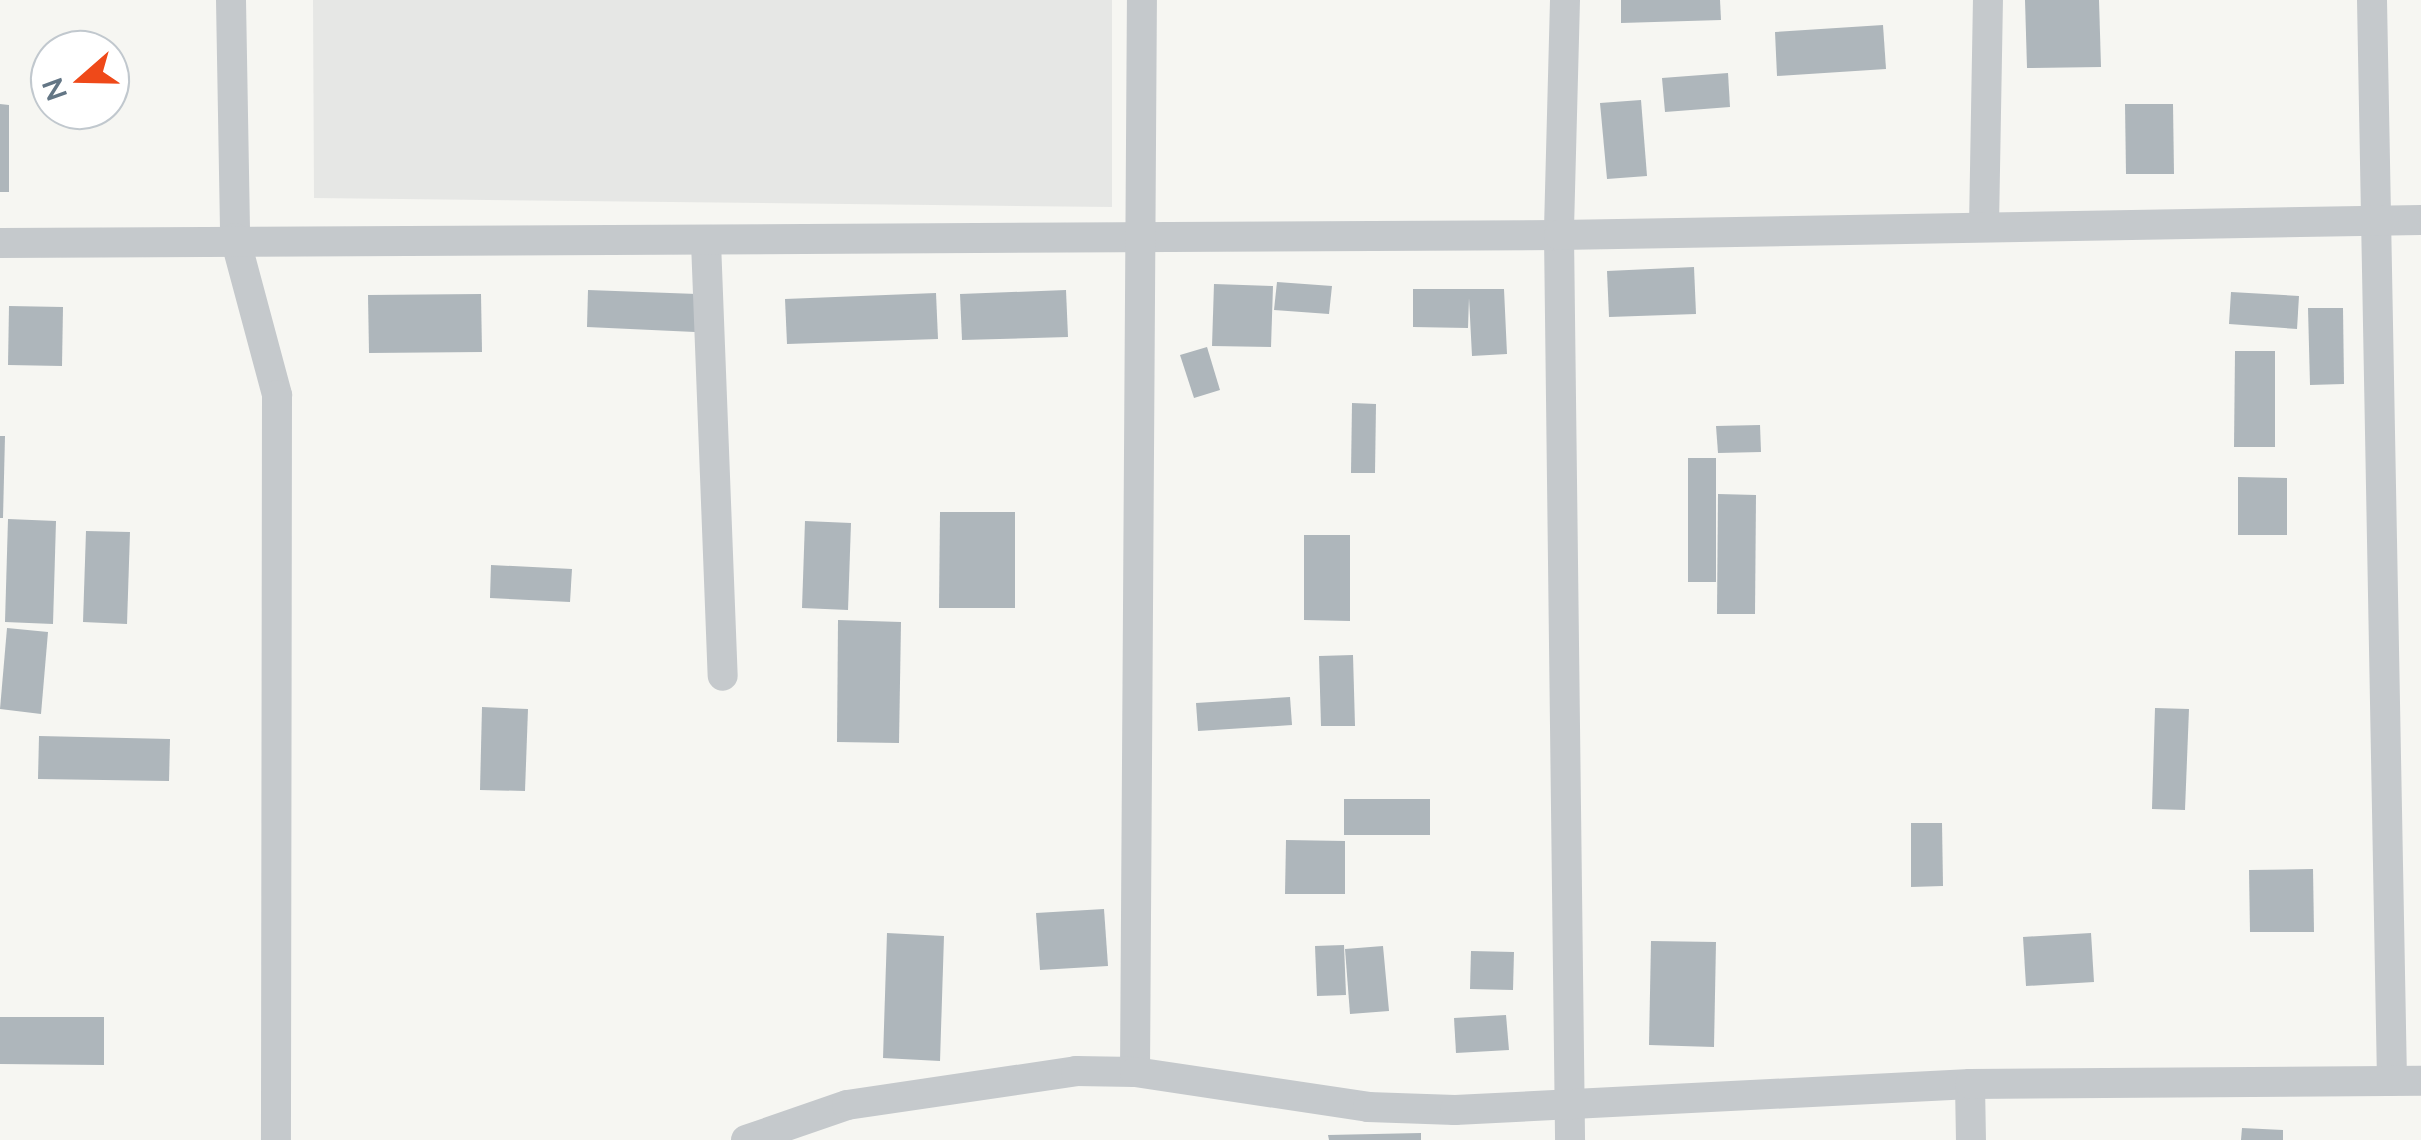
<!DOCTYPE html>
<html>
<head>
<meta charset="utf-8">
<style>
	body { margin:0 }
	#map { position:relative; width:2421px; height:1140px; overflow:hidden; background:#f6f6f2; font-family:Lato,sans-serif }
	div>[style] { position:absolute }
	.built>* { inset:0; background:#e6e7e5 }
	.building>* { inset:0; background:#aeb6bb }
	.minor>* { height:30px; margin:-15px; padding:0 15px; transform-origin:15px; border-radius:15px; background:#c5c9cc }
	span { translate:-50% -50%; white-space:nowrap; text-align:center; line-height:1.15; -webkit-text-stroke:10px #fff; paint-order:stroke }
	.north { position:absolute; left:30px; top:30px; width:100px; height:100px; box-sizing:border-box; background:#fff; border:2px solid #c1c8ce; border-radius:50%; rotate:250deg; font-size:28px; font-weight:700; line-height:40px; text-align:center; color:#637685 }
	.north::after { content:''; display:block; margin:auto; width:35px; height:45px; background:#ef4919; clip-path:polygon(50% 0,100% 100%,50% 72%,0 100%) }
</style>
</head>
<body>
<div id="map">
	<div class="built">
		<div style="clip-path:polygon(313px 0,1112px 0,1112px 207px,314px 198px)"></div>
	</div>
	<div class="building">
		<div style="clip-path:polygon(1621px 0,1720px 0,1721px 20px,1621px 23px)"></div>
		<div style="clip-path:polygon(2025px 0,2099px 0,2101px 67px,2027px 68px)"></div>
		<div style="clip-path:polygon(1883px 25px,1886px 69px,1777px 76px,1775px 32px)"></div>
		<div style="clip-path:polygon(1728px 73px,1730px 107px,1665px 112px,1662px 78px)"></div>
		<div style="clip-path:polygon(1641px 100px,1647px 176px,1607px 179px,1600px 103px)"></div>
		<div style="clip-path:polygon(0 104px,9px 105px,9px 192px,0 192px)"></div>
		<div style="clip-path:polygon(2125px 104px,2173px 104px,2174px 174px,2126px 174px)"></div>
		<div style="clip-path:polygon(1694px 267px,1696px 314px,1609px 317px,1607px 271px)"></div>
		<div style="clip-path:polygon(1277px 282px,1332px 286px,1329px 314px,1274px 310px)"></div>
		<div style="clip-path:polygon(1214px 284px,1273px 286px,1271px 347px,1212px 346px)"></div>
		<div style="clip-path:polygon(1413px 289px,1504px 289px,1507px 354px,1472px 356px,1469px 298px,1468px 328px,1413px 327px)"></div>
		<div style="clip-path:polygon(588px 290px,697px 294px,695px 332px,587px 327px)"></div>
		<div style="clip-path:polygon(1066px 290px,1068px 337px,962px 340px,960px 294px)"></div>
		<div style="clip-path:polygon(2231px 292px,2299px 296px,2297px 329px,2229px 324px)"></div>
		<div style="clip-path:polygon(936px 293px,938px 339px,787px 344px,785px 299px)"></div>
		<div style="clip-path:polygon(481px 294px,482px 352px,369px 353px,368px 295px)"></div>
		<div style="clip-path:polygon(9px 306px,63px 307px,62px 366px,8px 365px)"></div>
		<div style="clip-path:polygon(2308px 308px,2343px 308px,2344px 384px,2310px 385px)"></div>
		<div style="clip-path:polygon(1207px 347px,1220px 390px,1194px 398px,1180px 355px)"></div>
		<div style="clip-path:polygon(2235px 351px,2275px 351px,2275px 447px,2234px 447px)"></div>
		<div style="clip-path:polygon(1352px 403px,1376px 404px,1375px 473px,1351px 473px)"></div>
		<div style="clip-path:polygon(1760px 425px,1761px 452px,1718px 453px,1716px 426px)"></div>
		<div style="clip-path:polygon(0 436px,5px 436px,3px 518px,0 518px)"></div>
		<div style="clip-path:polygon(1688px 458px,1716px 458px,1716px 582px,1688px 582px)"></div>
		<div style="clip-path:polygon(2238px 477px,2287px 478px,2287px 535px,2238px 535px)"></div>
		<div style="clip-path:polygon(1718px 494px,1756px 495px,1755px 614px,1717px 614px)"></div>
		<div style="clip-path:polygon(940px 512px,1015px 512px,1015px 608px,939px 608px)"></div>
		<div style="clip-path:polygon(8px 519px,56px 521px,53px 624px,5px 622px)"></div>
		<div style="clip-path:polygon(805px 521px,851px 523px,848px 610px,802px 608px)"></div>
		<div style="clip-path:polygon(86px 531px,130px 532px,127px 624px,83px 622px)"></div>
		<div style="clip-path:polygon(1304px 535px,1350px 535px,1350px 621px,1304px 620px)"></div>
		<div style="clip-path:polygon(491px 565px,572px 569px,570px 602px,490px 598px)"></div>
		<div style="clip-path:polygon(838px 620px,901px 622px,899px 743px,837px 742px)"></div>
		<div style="clip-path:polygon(7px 628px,48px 632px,41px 714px,0 709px)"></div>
		<div style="clip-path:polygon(1353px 655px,1355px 726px,1321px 726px,1319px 656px)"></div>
		<div style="clip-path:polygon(1290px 697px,1292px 725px,1198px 731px,1196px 703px)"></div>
		<div style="clip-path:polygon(482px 707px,528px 709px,525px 791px,480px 790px)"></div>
		<div style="clip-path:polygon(2155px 708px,2189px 709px,2185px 810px,2152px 809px)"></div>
		<div style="clip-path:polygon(39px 736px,170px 739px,169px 781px,38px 779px)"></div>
		<div style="clip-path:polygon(1344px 799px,1430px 799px,1430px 835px,1344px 835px)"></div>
		<div style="clip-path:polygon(1911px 823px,1942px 823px,1943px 886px,1911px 887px)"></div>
		<div style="clip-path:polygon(1286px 840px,1345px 841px,1345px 894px,1285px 894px)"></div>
		<div style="clip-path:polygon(2313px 869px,2314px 932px,2250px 932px,2249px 870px)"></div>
		<div style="clip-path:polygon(1104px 909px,1108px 966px,1040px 970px,1036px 913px)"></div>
		<div style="clip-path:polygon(887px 933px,944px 936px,940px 1061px,883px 1058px)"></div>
		<div style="clip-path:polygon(2091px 933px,2094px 982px,2026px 986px,2023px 937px)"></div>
		<div style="clip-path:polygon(1651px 941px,1716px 942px,1714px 1047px,1649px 1045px)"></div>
		<div style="clip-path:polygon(1344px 945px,1346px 995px,1317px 996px,1315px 946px)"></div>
		<div style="clip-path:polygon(1383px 946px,1389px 1011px,1350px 1014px,1345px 949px)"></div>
		<div style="clip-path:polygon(1471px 951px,1514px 952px,1513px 990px,1470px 989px)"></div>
		<div style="clip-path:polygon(1506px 1015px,1509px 1050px,1456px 1053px,1454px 1018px)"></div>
		<div style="clip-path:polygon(0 1017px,104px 1017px,104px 1065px,0 1064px)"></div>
		<div style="clip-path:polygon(2242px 1128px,2283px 1130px,2283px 1140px,2241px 1140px)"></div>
		<div style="clip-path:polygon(1421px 1133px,1421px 1140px,1329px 1140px,1328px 1135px)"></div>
	</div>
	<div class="minor">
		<div style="left:231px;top:0;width:238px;rotate:89deg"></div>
		<div style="left:235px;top:238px;width:163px;rotate:75deg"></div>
		<div style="left:277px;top:395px;width:745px;rotate:90.08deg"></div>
		<div style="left:1565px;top:0;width:235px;rotate:91.5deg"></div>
		<div style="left:1559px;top:235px;width:905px;rotate:89.3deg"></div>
		<div style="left:2372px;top:0;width:1081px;rotate:88.94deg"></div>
		<div style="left:1984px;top:227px;width:227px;rotate:-89deg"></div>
		<div style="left:706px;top:242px;width:434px;rotate:87.8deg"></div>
		<div style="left:0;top:243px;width:1559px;rotate:-0.29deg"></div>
		<div style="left:1559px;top:235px;width:862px;rotate:-1deg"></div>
		<div style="left:1135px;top:1072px;width:1072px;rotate:-89.63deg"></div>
		<div style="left:1970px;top:1084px;width:56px;rotate:89deg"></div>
		<div style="left:746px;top:1140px;width:107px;rotate:-19.1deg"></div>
		<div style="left:847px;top:1105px;width:232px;rotate:-8.4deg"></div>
		<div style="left:1076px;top:1071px;width:59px;rotate:1deg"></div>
		<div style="left:1135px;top:1072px;width:236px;rotate:8.5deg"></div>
		<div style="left:1368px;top:1107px;width:87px;rotate:2deg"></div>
		<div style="left:1455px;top:1110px;width:516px;rotate:-2.89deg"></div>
		<div style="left:1970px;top:1084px;width:451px;rotate:-0.4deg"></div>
	</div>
	<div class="north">N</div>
</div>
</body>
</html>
